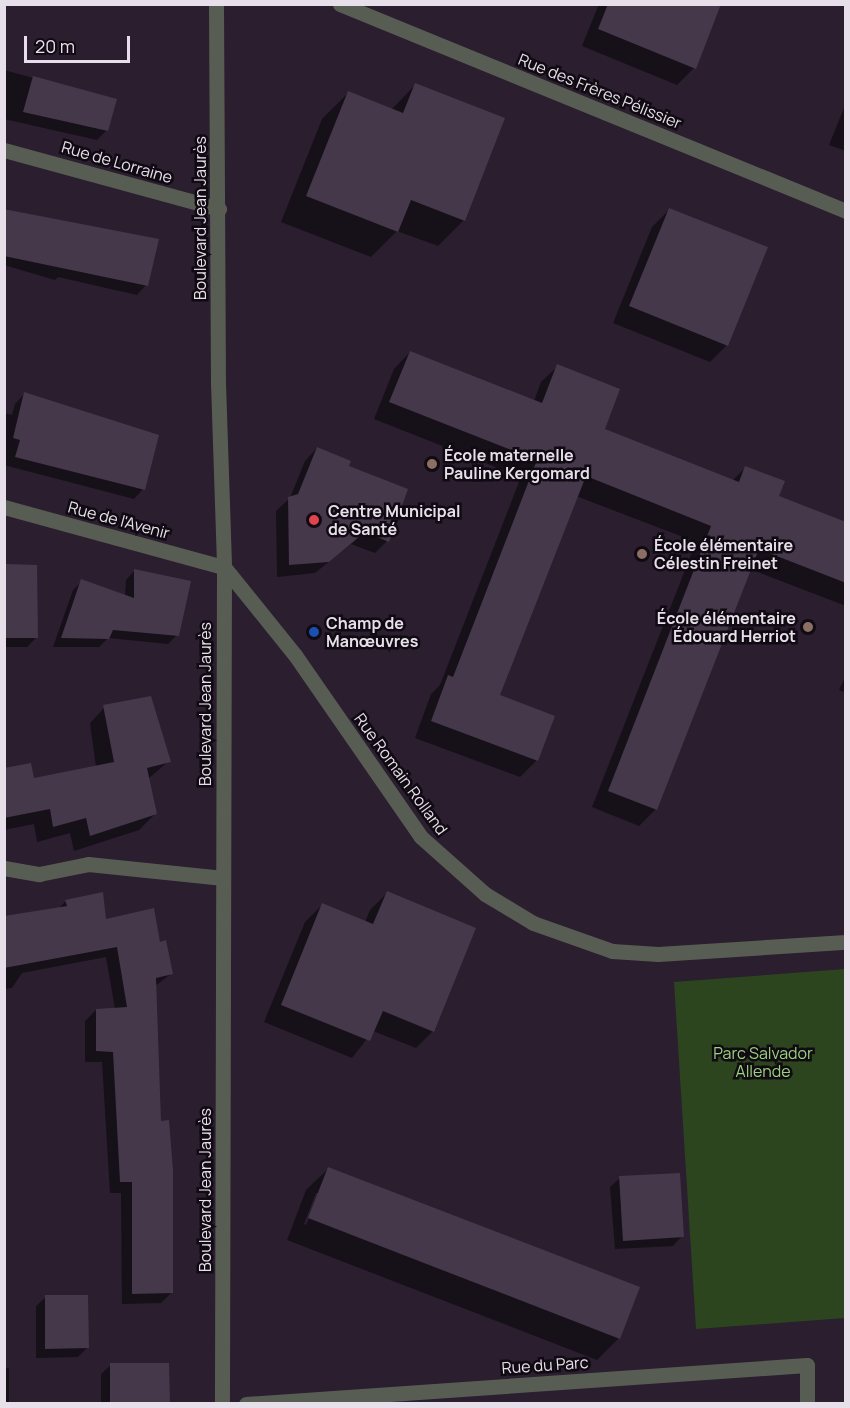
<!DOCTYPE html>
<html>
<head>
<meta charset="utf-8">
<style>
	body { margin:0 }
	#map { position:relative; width:850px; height:1408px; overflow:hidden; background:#2a1e2f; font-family:Manrope,sans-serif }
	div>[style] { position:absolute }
	.green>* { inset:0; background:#2d451f }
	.shadow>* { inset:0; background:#0007 }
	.building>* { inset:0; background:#44384a }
	.service>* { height:15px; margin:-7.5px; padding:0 7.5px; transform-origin:7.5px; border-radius:7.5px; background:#585d54 }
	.minor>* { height:15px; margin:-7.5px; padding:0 7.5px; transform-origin:7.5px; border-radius:7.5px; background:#585d54 }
	.dots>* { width:16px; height:16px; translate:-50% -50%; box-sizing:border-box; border:3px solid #100a12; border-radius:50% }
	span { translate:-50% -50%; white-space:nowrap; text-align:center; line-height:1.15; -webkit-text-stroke:5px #100a12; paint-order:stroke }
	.street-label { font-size:16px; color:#e7dfea }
	.poi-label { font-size:16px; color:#e7dfea; font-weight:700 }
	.left { translate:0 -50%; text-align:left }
	.right { translate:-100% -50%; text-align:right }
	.park-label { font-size:16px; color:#9bd17e }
	.frame { position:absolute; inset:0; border:6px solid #e7dfea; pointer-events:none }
	.scale { position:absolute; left:24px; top:36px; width:106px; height:27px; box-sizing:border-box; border:3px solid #e7dfea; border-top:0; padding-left:8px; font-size:18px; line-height:21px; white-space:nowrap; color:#e7dfea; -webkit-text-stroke:4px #100a12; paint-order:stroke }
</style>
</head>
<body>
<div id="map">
	<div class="green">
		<div style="clip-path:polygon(845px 969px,845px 1318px,696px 1329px,674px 982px)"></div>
	</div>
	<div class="shadow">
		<div style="clip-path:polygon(599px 4px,720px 4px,694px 68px,677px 85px,582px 46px)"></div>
		<div style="clip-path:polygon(4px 70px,115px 100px,107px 130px,97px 140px,4px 119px)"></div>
		<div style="clip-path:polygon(415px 85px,464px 220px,438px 246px,397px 231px,371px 257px,281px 222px,322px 119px,348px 93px,391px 110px)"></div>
		<div style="clip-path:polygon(846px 103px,846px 151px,829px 145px)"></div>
		<div style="clip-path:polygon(4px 209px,157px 240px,146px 285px,137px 295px,58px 277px,55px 280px,4px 265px)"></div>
		<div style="clip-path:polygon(670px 209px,727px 345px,710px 362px,613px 323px,652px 227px)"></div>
		<div style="clip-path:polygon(410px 352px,534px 401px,541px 382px,558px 366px,603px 430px,732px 481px,745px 468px,777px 497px,846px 523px,846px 606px,750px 569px,656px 809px,639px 826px,592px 807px,696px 542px,576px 496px,498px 696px,537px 760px,520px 777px,415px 738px,431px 694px,440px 685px,521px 477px,374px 419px,394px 369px)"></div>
		<div style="clip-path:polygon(24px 394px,143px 489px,134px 499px,4px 465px,4px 413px,12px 415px,15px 404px)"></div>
		<div style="clip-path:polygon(317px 448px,387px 541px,375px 553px,351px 544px,315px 573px,277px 577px,276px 511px,290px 498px,305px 461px)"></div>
		<div style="clip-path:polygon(4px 566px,36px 638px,27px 647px,4px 647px)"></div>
		<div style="clip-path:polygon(134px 571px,177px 635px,168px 644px,108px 638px,99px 647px,53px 647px,73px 590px,82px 581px,125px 596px,126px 580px)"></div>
		<div style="clip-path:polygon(846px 675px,846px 693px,839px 690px)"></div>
		<div style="clip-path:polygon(106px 706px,169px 761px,148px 779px,155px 814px,139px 830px,74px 851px,70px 833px,37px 842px,34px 824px,4px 830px,4px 770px,33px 780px,96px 767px,90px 723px)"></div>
		<div style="clip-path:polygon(387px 893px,433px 1031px,416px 1048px,373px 1031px,352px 1058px,264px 1022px,305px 922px,322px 905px,365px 922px,370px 910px)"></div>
		<div style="clip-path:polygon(66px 901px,159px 944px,171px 974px,155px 986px,159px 1123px,172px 1292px,161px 1303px,122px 1304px,121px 1193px,110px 1193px,102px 1062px,85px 1062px,85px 1021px,96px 1010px,115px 1009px,106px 957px,22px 973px,12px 988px,4px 989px,4px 916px,58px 909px)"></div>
		<div style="clip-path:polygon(evenodd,328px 1169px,619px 1338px,597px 1360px,287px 1240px,306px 1190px,328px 1169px,316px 1193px,319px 1193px,306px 1225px,304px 1224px,316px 1193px)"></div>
		<div style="clip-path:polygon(620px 1178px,682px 1236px,673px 1246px,615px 1249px,610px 1187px)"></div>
		<div style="clip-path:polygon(46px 1297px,87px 1348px,78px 1357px,36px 1358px,36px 1306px)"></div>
		<div style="clip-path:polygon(111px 1365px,168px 1404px,101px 1404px,101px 1374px)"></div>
		<div style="clip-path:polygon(4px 1368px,9px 1368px,9px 1404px,4px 1404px)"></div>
	</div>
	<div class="building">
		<div style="clip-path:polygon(608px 4px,721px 4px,696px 69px,598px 29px)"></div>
		<div style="clip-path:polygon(33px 76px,117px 99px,108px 131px,23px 112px)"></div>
		<div style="clip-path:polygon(415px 83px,505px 118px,465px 221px,411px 200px,398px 232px,306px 196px,348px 91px,403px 113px)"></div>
		<div style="clip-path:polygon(669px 208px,768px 247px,728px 346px,629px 306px)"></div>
		<div style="clip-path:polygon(4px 209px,159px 239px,148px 286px,4px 256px)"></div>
		<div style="clip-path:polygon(410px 351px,542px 403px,557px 364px,620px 389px,605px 429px,739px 482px,745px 466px,785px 481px,779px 496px,846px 522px,846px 583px,759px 549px,657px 810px,608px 791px,711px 526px,586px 476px,500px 695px,555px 716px,538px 761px,431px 721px,448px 675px,453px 677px,537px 460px,389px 402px)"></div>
		<div style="clip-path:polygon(24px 392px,159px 435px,145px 490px,15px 457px,20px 440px,13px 438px)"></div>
		<div style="clip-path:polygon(317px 447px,351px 461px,349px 466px,408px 489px,389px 542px,365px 532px,329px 562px,289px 565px,288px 497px,298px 494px)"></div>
		<div style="clip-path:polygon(4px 564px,37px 565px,38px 638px,4px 638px)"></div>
		<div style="clip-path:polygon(134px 569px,191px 581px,179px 636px,113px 630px,109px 639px,61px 638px,81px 579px,134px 598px)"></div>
		<div style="clip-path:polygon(151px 696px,171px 762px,147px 768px,157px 814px,90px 836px,86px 818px,53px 827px,50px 809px,4px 818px,4px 768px,31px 763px,34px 778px,114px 762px,103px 705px)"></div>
		<div style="clip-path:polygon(387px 891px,476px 928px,434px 1032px,383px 1011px,370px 1041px,281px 1005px,322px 903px,373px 924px)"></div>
		<div style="clip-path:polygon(103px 892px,106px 919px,154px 908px,160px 942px,166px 940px,173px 974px,156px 978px,161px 1121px,169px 1120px,173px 1170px,173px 1293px,132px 1294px,132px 1182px,120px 1182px,113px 1052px,96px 1051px,96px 1009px,127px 1007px,117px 947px,4px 968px,4px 916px,67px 906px,65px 900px)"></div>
		<div style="clip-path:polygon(328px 1167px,640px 1287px,620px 1339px,308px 1218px)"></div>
		<div style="clip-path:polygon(680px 1173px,684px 1237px,623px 1241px,619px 1176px)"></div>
		<div style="clip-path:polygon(45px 1295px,88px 1295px,89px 1348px,45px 1349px)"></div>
		<div style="clip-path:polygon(110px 1363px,169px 1363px,170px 1404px,110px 1404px)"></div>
	</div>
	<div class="service">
		<div style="left:4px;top:868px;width:36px;rotate:10deg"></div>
		<div style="left:39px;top:874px;width:50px;rotate:-11.5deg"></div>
		<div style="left:88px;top:864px;width:136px;rotate:5.9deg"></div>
	</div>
	<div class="minor">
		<div style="left:216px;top:4px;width:379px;rotate:89.7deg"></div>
		<div style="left:218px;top:383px;width:184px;rotate:88.1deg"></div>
		<div style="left:224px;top:567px;width:837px;rotate:90.14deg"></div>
		<div style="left:340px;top:4px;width:547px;rotate:22.25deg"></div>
		<div style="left:4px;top:150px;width:223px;rotate:15.3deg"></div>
		<div style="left:4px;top:507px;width:228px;rotate:15.3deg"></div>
		<div style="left:224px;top:567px;width:113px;rotate:51.1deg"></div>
		<div style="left:295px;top:655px;width:221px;rotate:55.3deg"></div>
		<div style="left:421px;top:837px;width:86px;rotate:41.7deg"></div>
		<div style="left:485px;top:894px;width:56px;rotate:31.1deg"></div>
		<div style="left:533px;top:923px;width:84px;rotate:19.5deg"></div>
		<div style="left:612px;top:951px;width:46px;rotate:3.7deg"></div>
		<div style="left:658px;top:954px;width:188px;rotate:-3.7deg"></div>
		<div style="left:246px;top:1404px;width:562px;rotate:-3.98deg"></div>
		<div style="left:807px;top:1365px;width:39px;rotate:90deg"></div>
	</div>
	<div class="dots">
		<div style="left:432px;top:464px;background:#8d6e63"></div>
		<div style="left:314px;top:520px;background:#e0444e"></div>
		<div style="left:642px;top:554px;background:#8d6e63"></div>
		<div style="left:808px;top:627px;background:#8d6e63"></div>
		<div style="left:314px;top:632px;background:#1a4fb4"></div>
	</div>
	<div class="street-label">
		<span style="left:600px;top:91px;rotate:22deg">Rue des Frères Pélissier</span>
		<span style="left:117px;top:162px;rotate:16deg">Rue de Lorraine</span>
		<span style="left:200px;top:218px;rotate:-90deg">Boulevard Jean Jaurès</span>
		<span style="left:119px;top:520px;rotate:15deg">Rue de l'Avenir</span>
		<span style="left:205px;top:704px;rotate:-90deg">Boulevard Jean Jaurès</span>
		<span style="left:401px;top:774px;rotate:54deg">Rue Romain Rolland</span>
		<span style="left:205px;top:1190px;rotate:-90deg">Boulevard Jean Jaurès</span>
		<span style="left:545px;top:1365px;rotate:-4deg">Rue du Parc</span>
	</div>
	<div class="poi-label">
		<span class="left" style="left:444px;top:464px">École maternelle<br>Pauline Kergomard</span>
		<span class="left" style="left:328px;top:520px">Centre Municipal<br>de Santé</span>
		<span class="left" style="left:654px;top:554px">École élémentaire<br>Célestin Freinet</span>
		<span class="right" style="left:796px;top:627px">École élémentaire<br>Édouard Herriot</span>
		<span class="left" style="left:326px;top:632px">Champ de<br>Manœuvres</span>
	</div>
	<div class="park-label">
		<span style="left:763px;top:1062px">Parc Salvador<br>Allende</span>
	</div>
	<div class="frame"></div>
	<div class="scale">20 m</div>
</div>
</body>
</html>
